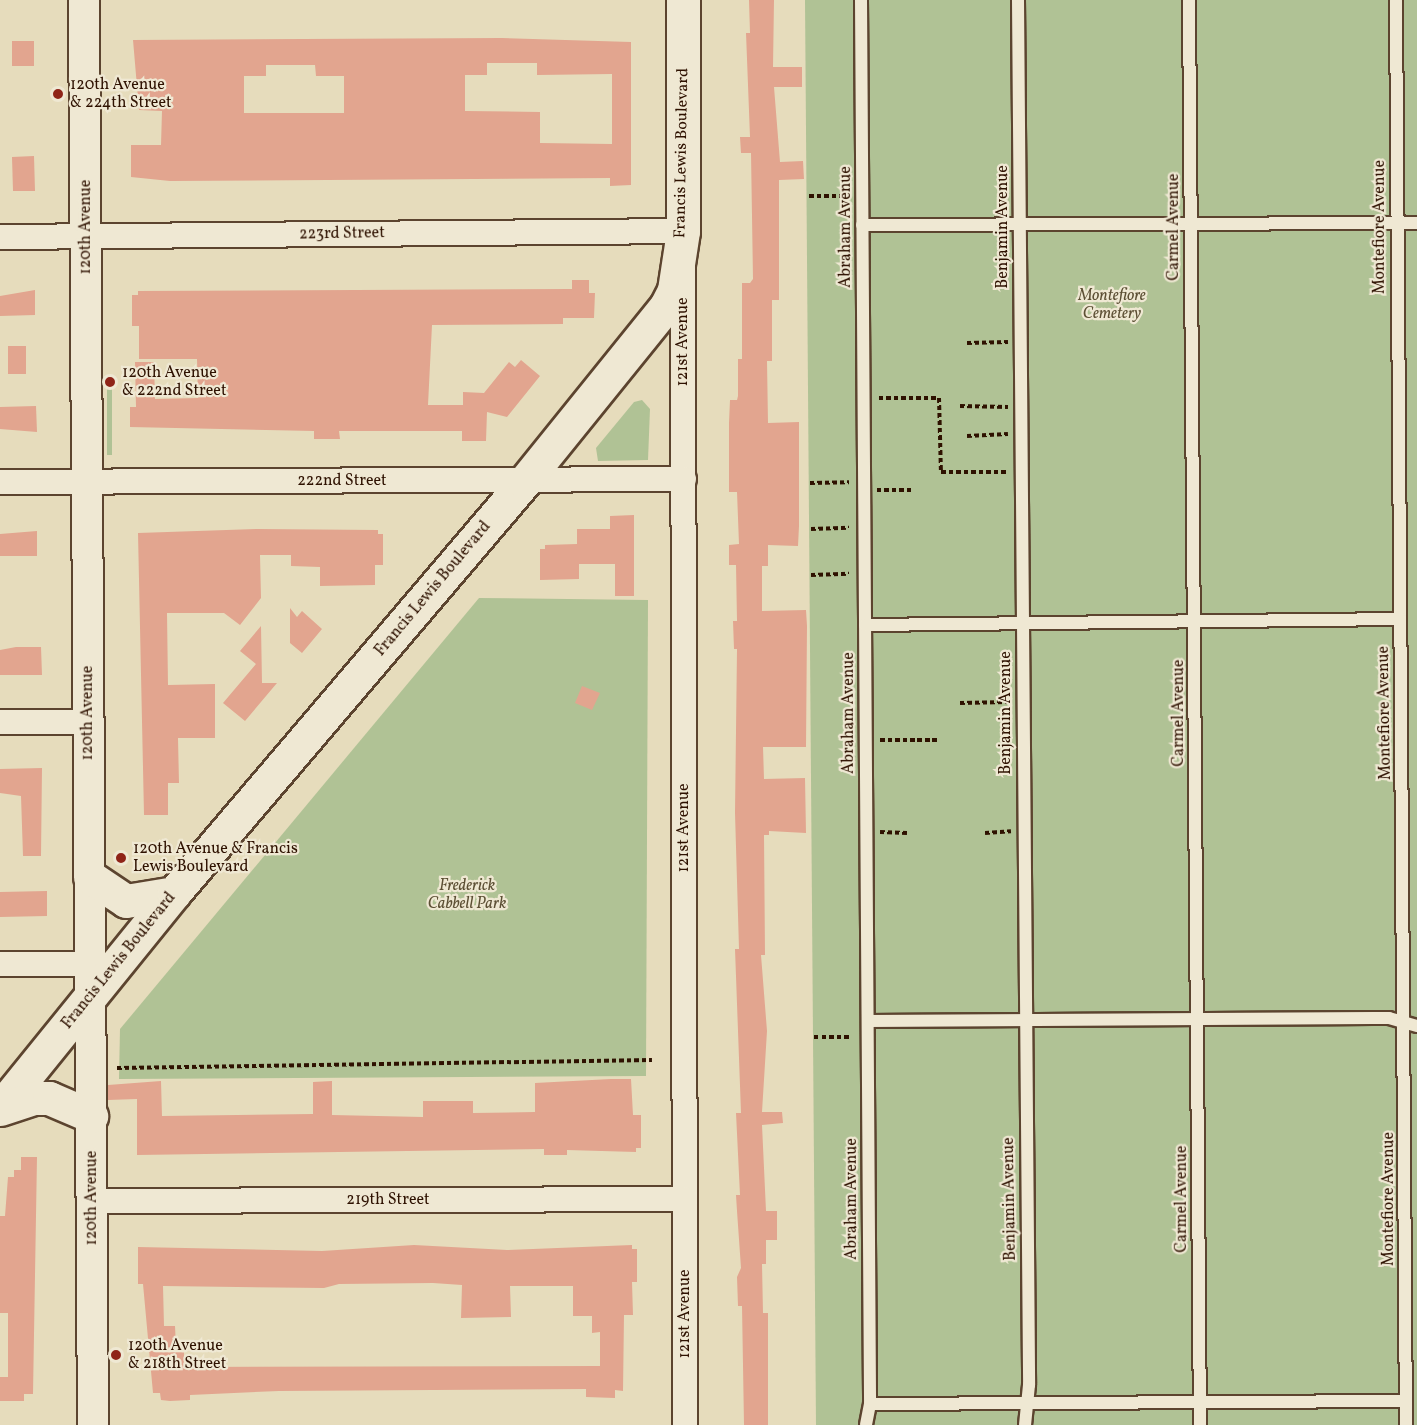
<!DOCTYPE html>
<html>
<head>
<meta charset="utf-8">
<style>
	body { margin:0 }
	#map { position:relative; width:1417px; height:1425px; overflow:hidden; background:#e6dcbc; font-family:Vollkorn,serif }
	div>[style] { position:absolute }
	.green>* { inset:0; background:#b0c295 }
	.building>* { inset:0; background:#e2a58f }
	.path>* { height:4px; margin-top:-2px; transform-origin:0; background:repeating-linear-gradient(90deg,#2e1100 0 4.5px,transparent 0 7.5px) }
	.roads { filter:drop-shadow(2px 0 #5c442f) drop-shadow(-2px 0 #5c442f) drop-shadow(0 2px #5c442f) drop-shadow(0 -2px #5c442f) }
	.service>* { height:12px; margin:-6px; padding:0 6px; transform-origin:6px; border-radius:6px; background:#efe8d3 }
	.minor>* { height:24px; margin:-12px; padding:0 12px; transform-origin:12px; border-radius:12px; background:#efe8d3 }
	.tertiary>* { height:30px; margin:-15px; padding:0 15px; transform-origin:15px; border-radius:15px; background:#efe8d3 }
	.secondary>* { height:33px; margin:-16.5px; padding:0 16.5px; transform-origin:16.5px; border-radius:16.5px; background:#efe8d3 }
	.dots>* { width:16px; height:16px; translate:-50% -50%; box-sizing:border-box; border:3px solid #efe8d3; border-radius:50% }
	span { translate:-50% -50%; white-space:nowrap; text-align:center; line-height:1.15; -webkit-text-stroke:4.5px #efe8d3; paint-order:stroke }
	.poi-label { font-size:16px; color:#2e1100 }
	.left { translate:0 -50%; text-align:left }
	.street-label { font-size:16px; color:#2e1100 }
	.park-label { font-size:16px; color:#5c4f34; font-style:italic }
</style>
</head>
<body>
<div id="map">
	<div class="green">
		<div style="clip-path:polygon(805px 0,1417px 0,1417px 1425px,816px 1425px)"></div>
		<div style="clip-path:polygon(107px 375px,112px 375px,112px 455px,107px 455px)"></div>
		<div style="clip-path:polygon(642px 400px,650px 409px,648px 460px,598px 461px,596px 448px,634px 402px)"></div>
		<div style="clip-path:polygon(479px 598px,648px 600px,646px 1076px,119px 1079px,120px 1029px)"></div>
	</div>
	<div class="building">
		<div style="clip-path:polygon(749px 0,774px 0,773px 67px,802px 67px,802px 87px,774px 87px,780px 162px,803px 161px,804px 179px,779px 180px,779px 300px,772px 300px,772px 361px,767px 361px,768px 423px,799px 422px,799px 526px,798px 546px,768px 545px,768px 566px,762px 566px,762px 611px,806px 610px,807px 626px,806px 747px,763px 747px,764px 779px,805px 778px,806px 833px,769px 831px,769px 835px,764px 835px,765px 955px,761px 955px,767px 1031px,762px 1112px,782px 1112px,783px 1123px,762px 1125px,766px 1211px,777px 1211px,777px 1240px,766px 1240px,766px 1264px,762px 1264px,763px 1313px,768px 1313px,768px 1425px,744px 1425px,742px 1306px,738px 1306px,737px 1277px,741px 1268px,737px 1211px,736px 1195px,740px 1195px,736px 1113px,741px 1113px,735px 949px,739px 949px,735px 813px,737px 649px,734px 649px,733px 621px,737px 621px,736px 565px,729px 565px,729px 545px,739px 544px,737px 492px,729px 492px,729px 423px,730px 400px,737px 400px,738px 396px,738px 359px,742px 359px,742px 283px,750px 283px,753px 279px,751px 153px,741px 153px,740px 137px,750px 137px,746px 33px,750px 33px)"></div>
		<div style="clip-path:polygon(evenodd,502px 38px,631px 42px,631px 185px,610px 186px,610px 178px,170px 181px,131px 177px,131px 145px,161px 145px,162px 111px,139px 110px,133px 40px,502px 38px,487px 63px,537px 63px,537px 75px,612px 74px,612px 144px,540px 143px,540px 112px,465px 111px,465px 75px,487px 75px,487px 63px,502px 38px,266px 65px,315px 65px,316px 76px,344px 76px,344px 113px,244px 113px,244px 76px,266px 76px,266px 65px)"></div>
		<div style="clip-path:polygon(12px 41px,34px 41px,34px 66px,12px 66px)"></div>
		<div style="clip-path:polygon(34px 156px,35px 191px,13px 191px,12px 157px)"></div>
		<div style="clip-path:polygon(572px 280px,589px 280px,589px 293px,595px 293px,594px 318px,563px 318px,563px 324px,432px 325px,428px 405px,463px 405px,463px 392px,484px 393px,509px 362px,515px 367px,521px 360px,540px 376px,507px 417px,487px 412px,486px 441px,462px 441px,462px 431px,339px 431px,340px 439px,314px 439px,314px 431px,130px 427px,130px 407px,136px 407px,135px 362px,154px 362px,155px 399px,198px 398px,197px 359px,139px 359px,139px 326px,132px 326px,132px 295px,138px 295px,138px 291px,572px 289px)"></div>
		<div style="clip-path:polygon(35px 290px,35px 315px,0 316px,0 296px)"></div>
		<div style="clip-path:polygon(8px 346px,26px 346px,26px 374px,8px 374px)"></div>
		<div style="clip-path:polygon(36px 406px,37px 432px,0 429px,0 407px)"></div>
		<div style="clip-path:polygon(634px 515px,634px 596px,615px 596px,615px 564px,579px 564px,579px 579px,540px 580px,540px 549px,545px 549px,545px 545px,577px 544px,577px 529px,610px 529px,610px 516px)"></div>
		<div style="clip-path:polygon(256px 529px,378px 530px,378px 534px,383px 534px,383px 565px,375px 565px,375px 585px,320px 586px,320px 567px,291px 566px,291px 555px,260px 555px,261px 598px,240px 625px,224px 613px,167px 613px,168px 685px,215px 684px,215px 738px,178px 738px,179px 783px,168px 783px,168px 815px,144px 815px,138px 533px)"></div>
		<div style="clip-path:polygon(37px 531px,37px 556px,0 556px,0 534px)"></div>
		<div style="clip-path:polygon(290px 608px,297px 617px,302px 611px,322px 629px,302px 653px,290px 643px)"></div>
		<div style="clip-path:polygon(261px 626px,262px 683px,277px 683px,245px 721px,223px 703px,256px 664px,240px 651px)"></div>
		<div style="clip-path:polygon(16px 647px,41px 647px,42px 675px,0 675px,0 650px)"></div>
		<div style="clip-path:polygon(582px 686px,600px 693px,592px 710px,575px 703px)"></div>
		<div style="clip-path:polygon(42px 768px,41px 856px,23px 856px,21px 796px,0 793px,0 769px)"></div>
		<div style="clip-path:polygon(47px 891px,47px 916px,0 917px,0 892px)"></div>
		<div style="clip-path:polygon(611px 1079px,631px 1079px,633px 1115px,641px 1115px,641px 1148px,636px 1148px,636px 1152px,567px 1150px,567px 1155px,544px 1155px,544px 1149px,137px 1155px,137px 1099px,108px 1100px,108px 1085px,161px 1081px,162px 1116px,313px 1114px,313px 1082px,332px 1081px,332px 1115px,423px 1117px,423px 1101px,473px 1101px,473px 1113px,535px 1112px,535px 1083px)"></div>
		<div style="clip-path:polygon(21px 1157px,37px 1157px,33px 1394px,24px 1394px,24px 1401px,0 1401px,0 1377px,8px 1377px,8px 1313px,0 1313px,0 1216px,5px 1216px,8px 1177px,14px 1177px,14px 1170px,21px 1170px)"></div>
		<div style="clip-path:polygon(evenodd,414px 1245px,507px 1250px,632px 1245px,632px 1249px,637px 1249px,637px 1282px,632px 1282px,633px 1315px,624px 1315px,623px 1391px,615px 1390px,615px 1398px,586px 1397px,586px 1389px,279px 1391px,190px 1395px,190px 1400px,170px 1401px,161px 1400px,160px 1393px,153px 1393px,143px 1284px,138px 1284px,138px 1247px,322px 1251px,414px 1245px,433px 1283px,462px 1285px,461px 1318px,511px 1317px,510px 1286px,573px 1286px,573px 1316px,592px 1316px,592px 1333px,600px 1332px,600px 1366px,184px 1367px,184px 1348px,176px 1348px,175px 1326px,164px 1326px,163px 1286px,324px 1288px,339px 1284px,433px 1283px)"></div>
	</div>
	<div class="path">
		<div style="left:809px;top:196px;width:38px"></div>
		<div style="left:967px;top:343px;width:41px;rotate:-1.4deg"></div>
		<div style="left:879px;top:398px;width:60px"></div>
		<div style="left:939px;top:398px;width:74px;rotate:88.5deg"></div>
		<div style="left:941px;top:472px;width:67px"></div>
		<div style="left:960px;top:406px;width:48px;rotate:1.2deg"></div>
		<div style="left:967px;top:436px;width:41px;rotate:-2.8deg"></div>
		<div style="left:810px;top:483px;width:39px;rotate:-1deg"></div>
		<div style="left:877px;top:490px;width:36px"></div>
		<div style="left:811px;top:529px;width:38px;rotate:-2deg"></div>
		<div style="left:811px;top:575px;width:38px;rotate:-2deg"></div>
		<div style="left:960px;top:703px;width:48px;rotate:-1.2deg"></div>
		<div style="left:880px;top:740px;width:59px"></div>
		<div style="left:880px;top:832px;width:27px;rotate:2deg"></div>
		<div style="left:985px;top:833px;width:26px;rotate:-4deg"></div>
		<div style="left:814px;top:1037px;width:38px"></div>
		<div style="left:117px;top:1068px;width:535px;rotate:-0.86deg"></div>
	</div>
	<div class="roads">
		<div class="service">
			<div style="left:861px;top:0;width:1404px;rotate:89.63deg"></div>
			<div style="left:870px;top:1404px;width:21px;rotate:101deg"></div>
			<div style="left:1018px;top:0;width:1385px;rotate:89.54deg"></div>
			<div style="left:1029px;top:1385px;width:40px;rotate:95.7deg"></div>
			<div style="left:1189px;top:0;width:1425px;rotate:89.56deg"></div>
			<div style="left:1396px;top:0;width:1425px;rotate:89.6deg"></div>
			<div style="left:862px;top:225px;width:555px;rotate:-0.21deg"></div>
			<div style="left:865px;top:625px;width:535px;rotate:-0.64deg"></div>
			<div style="left:868px;top:1021px;width:521px;rotate:-0.33deg"></div>
			<div style="left:1389px;top:1018px;width:29px;rotate:16deg"></div>
			<div style="left:870px;top:1404px;width:536px;rotate:-0.32deg"></div>
		</div>
		<div class="minor">
			<div style="left:0;top:237px;width:683px;rotate:-0.5deg"></div>
			<div style="left:683px;top:231px;width:1194px;rotate:89.9deg"></div>
			<div style="left:0;top:482px;width:684px;rotate:-0.25deg"></div>
			<div style="left:0;top:722px;width:89px"></div>
			<div style="left:0;top:964px;width:90px"></div>
			<div style="left:90px;top:964px;width:16px;rotate:22deg"></div>
			<div style="left:92px;top:1201px;width:593px;rotate:-0.19deg"></div>
		</div>
		<div class="tertiary">
			<div style="left:84px;top:0;width:1425px;rotate:89.64deg"></div>
		</div>
		<div class="secondary">
			<div style="left:90px;top:877px;width:43px;rotate:33.7deg"></div>
			<div style="left:126px;top:901px;width:49px;rotate:-9.5deg"></div>
			<div style="left:0;top:1108px;width:277px;rotate:-51deg"></div>
			<div style="left:174px;top:893px;width:540px;rotate:-49.58deg"></div>
			<div style="left:524px;top:482px;width:226px;rotate:-51.1deg"></div>
			<div style="left:666px;top:306px;width:18px;rotate:-63deg"></div>
			<div style="left:674px;top:290px;width:60px;rotate:-81.3deg"></div>
			<div style="left:683px;top:231px;width:231px;rotate:-90deg"></div>
			<div style="left:0;top:1109px;width:36px;rotate:-18deg"></div>
			<div style="left:34px;top:1098px;width:15px"></div>
			<div style="left:49px;top:1098px;width:46px;rotate:23.2deg"></div>
		</div>
	</div>
	<div class="dots">
		<div style="left:58px;top:94px;background:#8f2418"></div>
		<div style="left:110px;top:382px;background:#8f2418"></div>
		<div style="left:121px;top:858px;background:#8f2418"></div>
		<div style="left:116px;top:1355px;background:#8f2418"></div>
	</div>
	<div class="poi-label">
		<span class="left" style="left:70px;top:94px">120th Avenue<br>&amp; 224th Street</span>
		<span class="left" style="left:122px;top:382px">120th Avenue<br>&amp; 222nd Street</span>
		<span class="left" style="left:133px;top:858px">120th Avenue &amp; Francis<br>Lewis Boulevard</span>
		<span class="left" style="left:128px;top:1355px">120th Avenue<br>&amp; 218th Street</span>
	</div>
	<div class="street-label">
		<span style="left:682px;top:153px;rotate:-89deg">Francis Lewis Boulevard</span>
		<span style="left:86px;top:227px;rotate:-90deg">120th Avenue</span>
		<span style="left:846px;top:227px;rotate:-90deg">Abraham Avenue</span>
		<span style="left:1003px;top:227px;rotate:-90deg">Benjamin Avenue</span>
		<span style="left:1174px;top:227px;rotate:-90deg">Carmel Avenue</span>
		<span style="left:1380px;top:227px;rotate:-90deg">Montefiore Avenue</span>
		<span style="left:342px;top:234px;rotate:-1deg">223rd Street</span>
		<span style="left:683px;top:342px;rotate:-90deg">121st Avenue</span>
		<span style="left:342px;top:481px">222nd Street</span>
		<span style="left:433px;top:589px;rotate:-50deg">Francis Lewis Boulevard</span>
		<span style="left:88px;top:713px;rotate:-90deg">120th Avenue</span>
		<span style="left:849px;top:713px;rotate:-90deg">Abraham Avenue</span>
		<span style="left:1006px;top:713px;rotate:-90deg">Benjamin Avenue</span>
		<span style="left:1179px;top:713px;rotate:-90deg">Carmel Avenue</span>
		<span style="left:1385px;top:713px;rotate:-91deg">Montefiore Avenue</span>
		<span style="left:684px;top:828px;rotate:-90deg">121st Avenue</span>
		<span style="left:119px;top:961px;rotate:-51deg">Francis Lewis Boulevard</span>
		<span style="left:92px;top:1198px;rotate:-90deg">120th Avenue</span>
		<span style="left:852px;top:1199px;rotate:-90deg">Abraham Avenue</span>
		<span style="left:1010px;top:1199px;rotate:-91deg">Benjamin Avenue</span>
		<span style="left:1182px;top:1199px;rotate:-90deg">Carmel Avenue</span>
		<span style="left:1389px;top:1199px;rotate:-90deg">Montefiore Avenue</span>
		<span style="left:388px;top:1200px">219th Street</span>
		<span style="left:685px;top:1314px;rotate:-90deg">121st Avenue</span>
	</div>
	<div class="park-label">
		<span style="left:1112px;top:305px">Montefiore<br>Cemetery</span>
		<span style="left:467px;top:895px">Frederick<br>Cabbell Park</span>
	</div>
</div>
</body>
</html>
